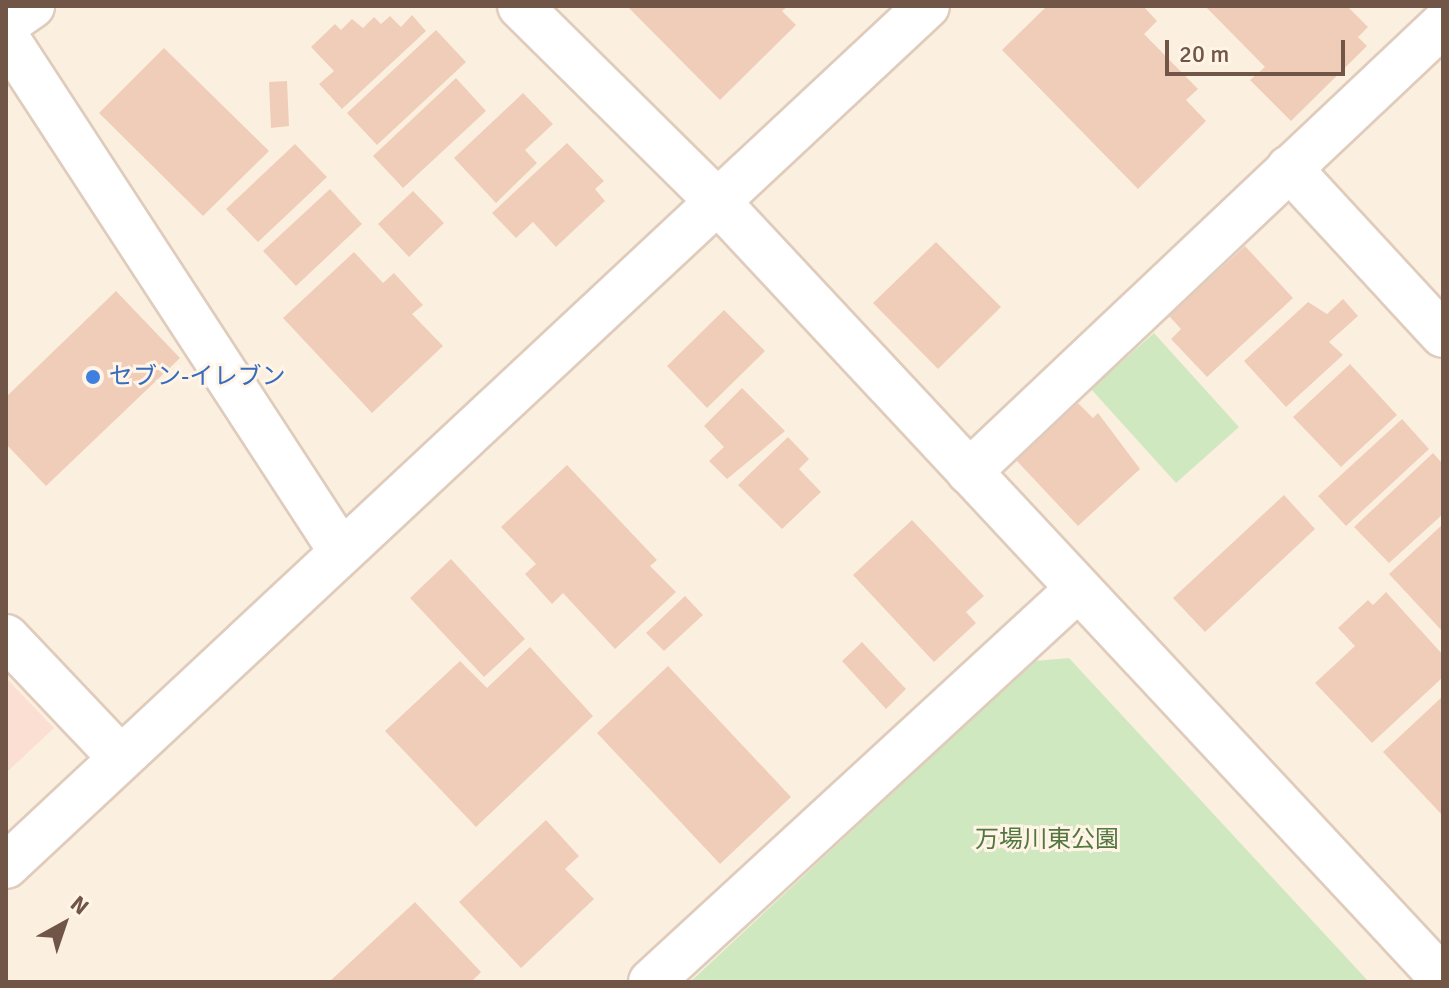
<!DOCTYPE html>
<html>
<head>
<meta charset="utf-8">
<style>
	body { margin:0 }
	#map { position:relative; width:1449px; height:988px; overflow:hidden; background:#fbf0e0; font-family:Signika,"Noto Sans JP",sans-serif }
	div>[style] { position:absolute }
	.commercial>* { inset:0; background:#fbdfd3 }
	.green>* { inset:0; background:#d0e8bf }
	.building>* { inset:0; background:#f0cdb8 }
	.roads { filter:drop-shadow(2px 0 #dfccbc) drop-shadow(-2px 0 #dfccbc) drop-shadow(0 2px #dfccbc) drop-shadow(0 -2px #dfccbc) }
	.minor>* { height:44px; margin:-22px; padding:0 22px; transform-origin:22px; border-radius:22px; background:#fff }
	.tertiary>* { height:44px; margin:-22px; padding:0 22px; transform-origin:22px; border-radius:22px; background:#fff }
	.dots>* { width:22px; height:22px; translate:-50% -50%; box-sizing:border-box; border:4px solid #fff4e5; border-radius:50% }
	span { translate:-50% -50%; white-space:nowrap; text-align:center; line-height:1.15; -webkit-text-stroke:6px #fff4e5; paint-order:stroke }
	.shop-label { font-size:24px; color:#366cbe }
	.left { translate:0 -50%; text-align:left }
	.park-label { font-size:24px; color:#527741 }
	.frame { position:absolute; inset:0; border:8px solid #715648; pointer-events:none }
	.north { position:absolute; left:24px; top:884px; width:80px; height:80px; -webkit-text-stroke:6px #fff4e5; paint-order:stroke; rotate:40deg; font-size:22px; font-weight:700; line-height:32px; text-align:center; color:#715648 }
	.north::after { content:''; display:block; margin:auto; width:28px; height:36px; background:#715648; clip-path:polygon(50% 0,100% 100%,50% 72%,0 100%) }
	.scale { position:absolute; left:1165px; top:40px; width:180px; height:36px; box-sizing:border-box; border:4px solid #715648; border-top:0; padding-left:10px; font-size:24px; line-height:28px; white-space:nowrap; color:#715648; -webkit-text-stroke:6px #fff4e5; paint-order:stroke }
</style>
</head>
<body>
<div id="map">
	<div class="commercial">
		<div style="clip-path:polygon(6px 678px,54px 728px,6px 773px)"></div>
	</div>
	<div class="green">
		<div style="clip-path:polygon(1154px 333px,1239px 427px,1176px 483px,1091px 389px)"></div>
		<div style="clip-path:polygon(1069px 658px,1369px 982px,690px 982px,1034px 661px)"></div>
	</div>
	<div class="building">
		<div style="clip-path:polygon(627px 6px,788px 6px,782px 11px,796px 25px,720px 100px)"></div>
		<div style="clip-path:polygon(1047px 6px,1143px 6px,1157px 21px,1144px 34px,1198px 89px,1186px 100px,1206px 121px,1138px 189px,1002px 50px)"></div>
		<div style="clip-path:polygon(1205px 6px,1347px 6px,1368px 27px,1358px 37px,1367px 46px,1291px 121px,1250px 80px,1265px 67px)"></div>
		<div style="clip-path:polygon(412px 15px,426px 31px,342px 109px,319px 84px,334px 71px,311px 47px,335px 24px,341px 30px,352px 19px,363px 28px,374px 17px,381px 24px,390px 16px,401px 27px)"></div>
		<div style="clip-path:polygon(436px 30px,466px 62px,377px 145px,347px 113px)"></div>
		<div style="clip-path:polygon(164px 48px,269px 151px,203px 216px,99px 113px)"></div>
		<div style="clip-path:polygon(456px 78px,486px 111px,403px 188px,373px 156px)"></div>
		<div style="clip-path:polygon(287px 81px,289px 126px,271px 128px,269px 82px)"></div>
		<div style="clip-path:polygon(523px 93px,553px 124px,525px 150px,537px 163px,496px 203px,454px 158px)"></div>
		<div style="clip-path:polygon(567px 143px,604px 181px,595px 189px,605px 201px,556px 247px,533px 222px,516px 238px,492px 213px)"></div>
		<div style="clip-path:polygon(295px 144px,327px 177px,258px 242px,226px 209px)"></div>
		<div style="clip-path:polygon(330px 189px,362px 224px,296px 286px,263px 251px)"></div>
		<div style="clip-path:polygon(413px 191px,444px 223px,409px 257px,378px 224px)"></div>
		<div style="clip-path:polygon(936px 242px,1001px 307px,938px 369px,873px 303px)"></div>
		<div style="clip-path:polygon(1245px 246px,1293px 298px,1207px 377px,1171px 339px,1181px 329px,1169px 316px)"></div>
		<div style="clip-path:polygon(354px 252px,383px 283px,394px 273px,423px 305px,412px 314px,443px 346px,372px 413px,283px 318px)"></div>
		<div style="clip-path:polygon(116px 291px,180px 358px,46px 486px,6px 444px,6px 397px)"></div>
		<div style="clip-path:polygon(1343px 299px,1358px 316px,1329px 342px,1343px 355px,1286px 407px,1244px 361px,1308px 302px,1327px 314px)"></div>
		<div style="clip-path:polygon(724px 310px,765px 351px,707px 408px,667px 366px)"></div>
		<div style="clip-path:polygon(1350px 364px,1397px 415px,1341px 467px,1293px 417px)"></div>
		<div style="clip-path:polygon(742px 388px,785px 431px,727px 479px,709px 461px,724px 447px,704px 426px)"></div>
		<div style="clip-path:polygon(1078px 403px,1093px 418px,1098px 413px,1140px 469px,1078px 526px,1016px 460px)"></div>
		<div style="clip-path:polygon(1402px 419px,1429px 449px,1346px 526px,1318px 496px)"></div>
		<div style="clip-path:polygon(788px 437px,809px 459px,799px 469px,821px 492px,782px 529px,738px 485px)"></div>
		<div style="clip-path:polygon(1433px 453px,1443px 464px,1443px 514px,1389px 563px,1354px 527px)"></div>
		<div style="clip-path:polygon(567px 465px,657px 560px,650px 566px,676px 592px,615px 649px,563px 593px,552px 604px,525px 574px,536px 564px,501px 527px)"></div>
		<div style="clip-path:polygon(1284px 495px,1315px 529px,1205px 632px,1173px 598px)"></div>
		<div style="clip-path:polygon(912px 520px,984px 596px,966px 612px,976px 623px,934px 662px,853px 575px)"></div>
		<div style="clip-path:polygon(1443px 524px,1443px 632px,1389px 574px)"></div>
		<div style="clip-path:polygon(451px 559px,525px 639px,484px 677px,410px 598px)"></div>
		<div style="clip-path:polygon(1386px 592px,1443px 655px,1443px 677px,1372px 743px,1315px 683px,1355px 646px,1338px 628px,1368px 600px,1373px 605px)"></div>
		<div style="clip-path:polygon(685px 596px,703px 615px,664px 651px,646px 633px)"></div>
		<div style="clip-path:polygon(862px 642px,906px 689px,886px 709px,842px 661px)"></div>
		<div style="clip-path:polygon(530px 647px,593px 716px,476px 827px,385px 731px,460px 661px,487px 688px)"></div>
		<div style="clip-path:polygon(668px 666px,791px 797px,720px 864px,597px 733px)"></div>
		<div style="clip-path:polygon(1443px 696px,1443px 816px,1383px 752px)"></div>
		<div style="clip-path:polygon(546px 820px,579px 856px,565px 869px,594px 899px,521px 968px,459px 902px)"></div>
		<div style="clip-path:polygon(415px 902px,481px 972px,471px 982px,329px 982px)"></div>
	</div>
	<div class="roads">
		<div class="minor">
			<div style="left:520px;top:6px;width:279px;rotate:44.7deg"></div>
			<div style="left:718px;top:202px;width:1063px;rotate:46.98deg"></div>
			<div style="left:6px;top:24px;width:32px;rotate:-35deg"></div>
			<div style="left:6px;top:37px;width:614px;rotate:56.91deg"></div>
			<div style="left:1289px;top:168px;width:227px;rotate:47.3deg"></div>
			<div style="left:969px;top:472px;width:652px;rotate:-43.38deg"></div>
			<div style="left:6px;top:637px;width:167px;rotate:46.5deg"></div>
			<div style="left:651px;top:982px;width:580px;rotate:-42.63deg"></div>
		</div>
		<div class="tertiary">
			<div style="left:6px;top:866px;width:1260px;rotate:-43.04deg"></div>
		</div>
	</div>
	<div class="dots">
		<div style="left:93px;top:377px;background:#3f7fe0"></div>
	</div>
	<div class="shop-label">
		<span class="left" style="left:109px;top:377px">セブン-イレブン</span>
	</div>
	<div class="park-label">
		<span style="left:1047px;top:840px">万場川東公園</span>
	</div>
	<div class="frame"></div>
	<div class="north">N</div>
	<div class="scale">20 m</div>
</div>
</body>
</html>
